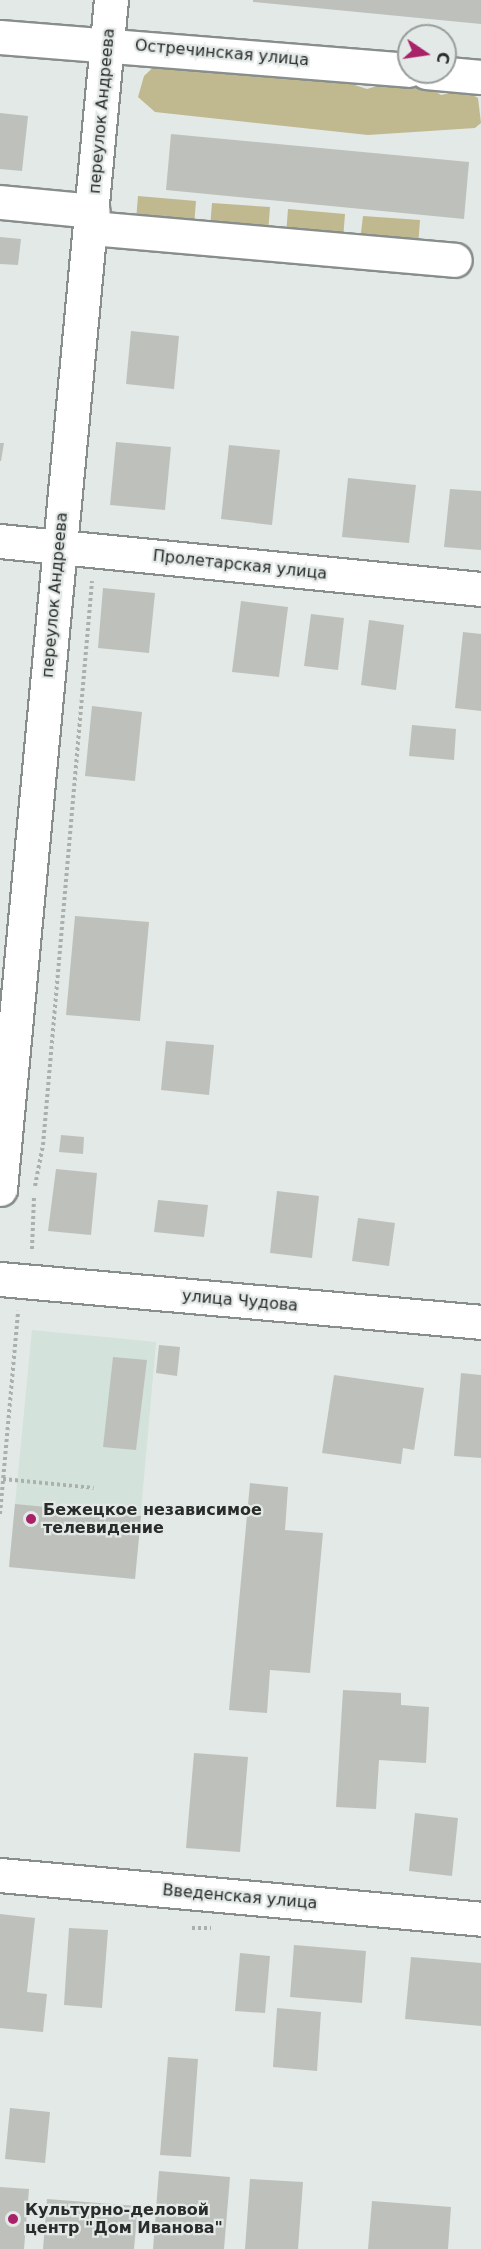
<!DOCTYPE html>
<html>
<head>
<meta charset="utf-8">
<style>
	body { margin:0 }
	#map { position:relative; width:481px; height:2249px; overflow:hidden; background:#e3e9e6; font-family:"DejaVu Sans",sans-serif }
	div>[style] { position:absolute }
	.built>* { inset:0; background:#d3e2db }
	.green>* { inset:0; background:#c0b88f }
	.building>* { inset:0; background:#bec1bb }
	.path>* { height:4px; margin-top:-2px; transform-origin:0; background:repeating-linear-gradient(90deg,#abb0ad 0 3px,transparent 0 6px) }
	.roads { filter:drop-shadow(2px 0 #888e8b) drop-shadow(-2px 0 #888e8b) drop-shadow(0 2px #888e8b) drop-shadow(0 -2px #888e8b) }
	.minor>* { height:33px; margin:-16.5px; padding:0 16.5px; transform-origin:16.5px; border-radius:16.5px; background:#fff }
	.dots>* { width:16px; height:16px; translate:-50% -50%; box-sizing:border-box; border:3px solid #e3e9e6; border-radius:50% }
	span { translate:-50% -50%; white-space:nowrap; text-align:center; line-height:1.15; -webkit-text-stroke:4.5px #e3e9e6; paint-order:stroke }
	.street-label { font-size:16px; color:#292c2a }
	.poi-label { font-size:16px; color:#292c2a; font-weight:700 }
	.left { translate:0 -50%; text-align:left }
	.north { position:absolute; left:397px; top:24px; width:60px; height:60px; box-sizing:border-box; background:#e3e9e6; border:2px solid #999d9b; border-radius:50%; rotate:103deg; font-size:16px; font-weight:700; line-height:24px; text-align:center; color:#292c2a }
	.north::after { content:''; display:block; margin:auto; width:21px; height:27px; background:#a92269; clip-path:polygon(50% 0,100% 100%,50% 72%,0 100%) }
</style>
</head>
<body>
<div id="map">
	<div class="built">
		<div style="clip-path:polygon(32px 1330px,156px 1342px,135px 1579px,9px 1567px)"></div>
	</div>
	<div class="green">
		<div style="clip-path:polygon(161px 60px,342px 81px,367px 89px,400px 79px,421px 82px,441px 95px,463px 90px,478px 98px,481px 123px,475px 128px,368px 135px,155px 112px,138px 97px,144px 76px)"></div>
		<div style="clip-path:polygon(138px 196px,196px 201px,194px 226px,136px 221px)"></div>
		<div style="clip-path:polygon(212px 203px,270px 207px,268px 233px,210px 228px)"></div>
		<div style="clip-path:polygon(288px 209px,345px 214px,343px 239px,286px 235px)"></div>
		<div style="clip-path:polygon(363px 216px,420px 220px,418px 246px,360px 241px)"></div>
	</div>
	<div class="building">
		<div style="clip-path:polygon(253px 0,481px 0,481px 24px,253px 2px)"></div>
		<div style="clip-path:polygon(0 113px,28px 116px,22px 171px,0 169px)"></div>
		<div style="clip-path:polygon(171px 134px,469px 162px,464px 219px,166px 190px)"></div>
		<div style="clip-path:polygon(0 237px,21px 239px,18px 265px,0 264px)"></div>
		<div style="clip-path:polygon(131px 331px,179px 336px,174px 389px,126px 384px)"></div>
		<div style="clip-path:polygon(116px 442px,171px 447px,165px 510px,110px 505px)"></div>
		<div style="clip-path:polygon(0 443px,4px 443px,1px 461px,0 461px)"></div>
		<div style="clip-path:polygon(229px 445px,280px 450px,272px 525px,221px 519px)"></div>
		<div style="clip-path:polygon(348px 478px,416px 485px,409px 543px,342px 537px)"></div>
		<div style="clip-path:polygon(450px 489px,481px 491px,481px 550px,444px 547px)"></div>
		<div style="clip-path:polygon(103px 588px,155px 593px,149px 653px,98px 648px)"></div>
		<div style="clip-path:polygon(241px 601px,288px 607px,279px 677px,232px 672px)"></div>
		<div style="clip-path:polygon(311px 614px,344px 618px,338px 670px,304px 666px)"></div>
		<div style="clip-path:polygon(369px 620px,404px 625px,396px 690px,361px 685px)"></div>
		<div style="clip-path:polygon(463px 632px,481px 634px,481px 711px,455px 708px)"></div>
		<div style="clip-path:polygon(92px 706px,142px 712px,135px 781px,85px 776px)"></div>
		<div style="clip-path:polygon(412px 725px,456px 729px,454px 760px,409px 756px)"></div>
		<div style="clip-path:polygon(75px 916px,149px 922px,140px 1021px,66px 1015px)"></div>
		<div style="clip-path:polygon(166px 1041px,214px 1045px,209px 1095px,161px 1090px)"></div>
		<div style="clip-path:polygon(61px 1135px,84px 1137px,83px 1154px,59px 1152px)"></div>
		<div style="clip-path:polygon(56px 1169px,97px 1173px,91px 1235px,48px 1231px)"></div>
		<div style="clip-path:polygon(277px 1191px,319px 1196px,312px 1258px,270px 1253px)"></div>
		<div style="clip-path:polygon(158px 1200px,208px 1205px,204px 1237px,154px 1232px)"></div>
		<div style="clip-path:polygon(358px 1218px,395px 1223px,389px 1266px,352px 1261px)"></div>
		<div style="clip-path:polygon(159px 1345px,180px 1347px,177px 1376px,156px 1373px)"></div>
		<div style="clip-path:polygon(113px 1357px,147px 1360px,136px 1450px,103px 1447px)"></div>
		<div style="clip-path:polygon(461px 1373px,481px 1375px,481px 1458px,454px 1456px)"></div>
		<div style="clip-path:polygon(334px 1375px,424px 1388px,414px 1450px,403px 1448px,401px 1464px,322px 1453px)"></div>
		<div style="clip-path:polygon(250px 1483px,288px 1487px,285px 1530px,323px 1533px,310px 1673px,270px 1670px,267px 1713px,229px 1710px)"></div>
		<div style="clip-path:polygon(15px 1504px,141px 1516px,135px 1579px,9px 1567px)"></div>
		<div style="clip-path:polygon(343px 1690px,401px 1693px,401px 1705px,429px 1707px,426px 1763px,379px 1760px,376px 1809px,336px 1807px)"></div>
		<div style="clip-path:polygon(194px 1753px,248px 1757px,240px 1852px,186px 1848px)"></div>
		<div style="clip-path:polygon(415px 1813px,458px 1818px,452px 1876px,409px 1871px)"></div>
		<div style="clip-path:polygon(0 1914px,35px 1918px,27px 1992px,47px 1994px,43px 2032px,0 2028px)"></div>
		<div style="clip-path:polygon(69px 1928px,108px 1930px,102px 2008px,64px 2005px)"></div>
		<div style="clip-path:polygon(294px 1945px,366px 1951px,362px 2003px,290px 1997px)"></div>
		<div style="clip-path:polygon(240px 1953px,270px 1956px,265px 2013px,235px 2011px)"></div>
		<div style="clip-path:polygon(411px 1957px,481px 1963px,481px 2026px,405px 2019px)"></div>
		<div style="clip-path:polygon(277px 2008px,321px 2012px,317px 2071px,273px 2067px)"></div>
		<div style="clip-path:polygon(168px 2057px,198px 2059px,191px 2157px,160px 2155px)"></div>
		<div style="clip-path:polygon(10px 2108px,50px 2112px,45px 2163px,5px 2159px)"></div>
		<div style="clip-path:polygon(159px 2171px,230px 2177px,224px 2249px,153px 2249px)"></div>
		<div style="clip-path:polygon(250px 2179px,303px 2182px,298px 2249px,245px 2249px)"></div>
		<div style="clip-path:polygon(0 2187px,29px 2189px,24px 2249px,0 2249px)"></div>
		<div style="clip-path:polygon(47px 2199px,138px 2206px,134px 2249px,43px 2249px)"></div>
		<div style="clip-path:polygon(372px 2201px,451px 2207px,448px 2249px,368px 2249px)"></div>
	</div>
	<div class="path">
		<div style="left:35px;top:1186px;width:42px;rotate:-79deg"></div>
		<div style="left:43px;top:1145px;width:566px;rotate:-85.03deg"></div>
		<div style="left:32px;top:1249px;width:53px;rotate:-87.8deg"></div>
		<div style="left:3px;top:1479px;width:91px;rotate:5.6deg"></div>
		<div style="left:0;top:1514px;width:204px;rotate:-84.9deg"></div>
		<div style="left:192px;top:1928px;width:19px"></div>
	</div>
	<div class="roads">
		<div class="minor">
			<div style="left:0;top:37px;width:410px;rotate:4.6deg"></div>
			<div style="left:426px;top:72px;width:55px;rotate:5.2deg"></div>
			<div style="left:0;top:202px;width:93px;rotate:5.5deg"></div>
			<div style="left:91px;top:228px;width:365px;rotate:5deg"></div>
			<div style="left:0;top:541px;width:483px;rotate:5.7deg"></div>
			<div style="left:0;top:1189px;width:1194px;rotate:-84.67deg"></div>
			<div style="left:0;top:1279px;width:483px;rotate:5.1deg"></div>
			<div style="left:0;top:1875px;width:483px;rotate:5.2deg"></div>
		</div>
	</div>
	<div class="dots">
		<div style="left:31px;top:1519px;background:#a92269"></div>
		<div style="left:13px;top:2219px;background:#a92269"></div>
	</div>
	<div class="street-label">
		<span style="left:222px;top:53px;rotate:5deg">Остречинская улица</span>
		<span style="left:102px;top:111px;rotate:-85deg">переулок Андреева</span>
		<span style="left:240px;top:565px;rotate:6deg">Пролетарская улица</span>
		<span style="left:55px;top:595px;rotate:-85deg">переулок Андреева</span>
		<span style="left:240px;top:1301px;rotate:5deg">улица Чудова</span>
		<span style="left:240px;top:1897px;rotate:5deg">Введенская улица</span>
	</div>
	<div class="poi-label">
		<span class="left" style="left:43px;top:1519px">Бежецкое независимое<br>телевидение</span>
		<span class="left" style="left:25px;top:2219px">Культурно-деловой<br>центр "Дом Иванова"</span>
	</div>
	<div class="north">С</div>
</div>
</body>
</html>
